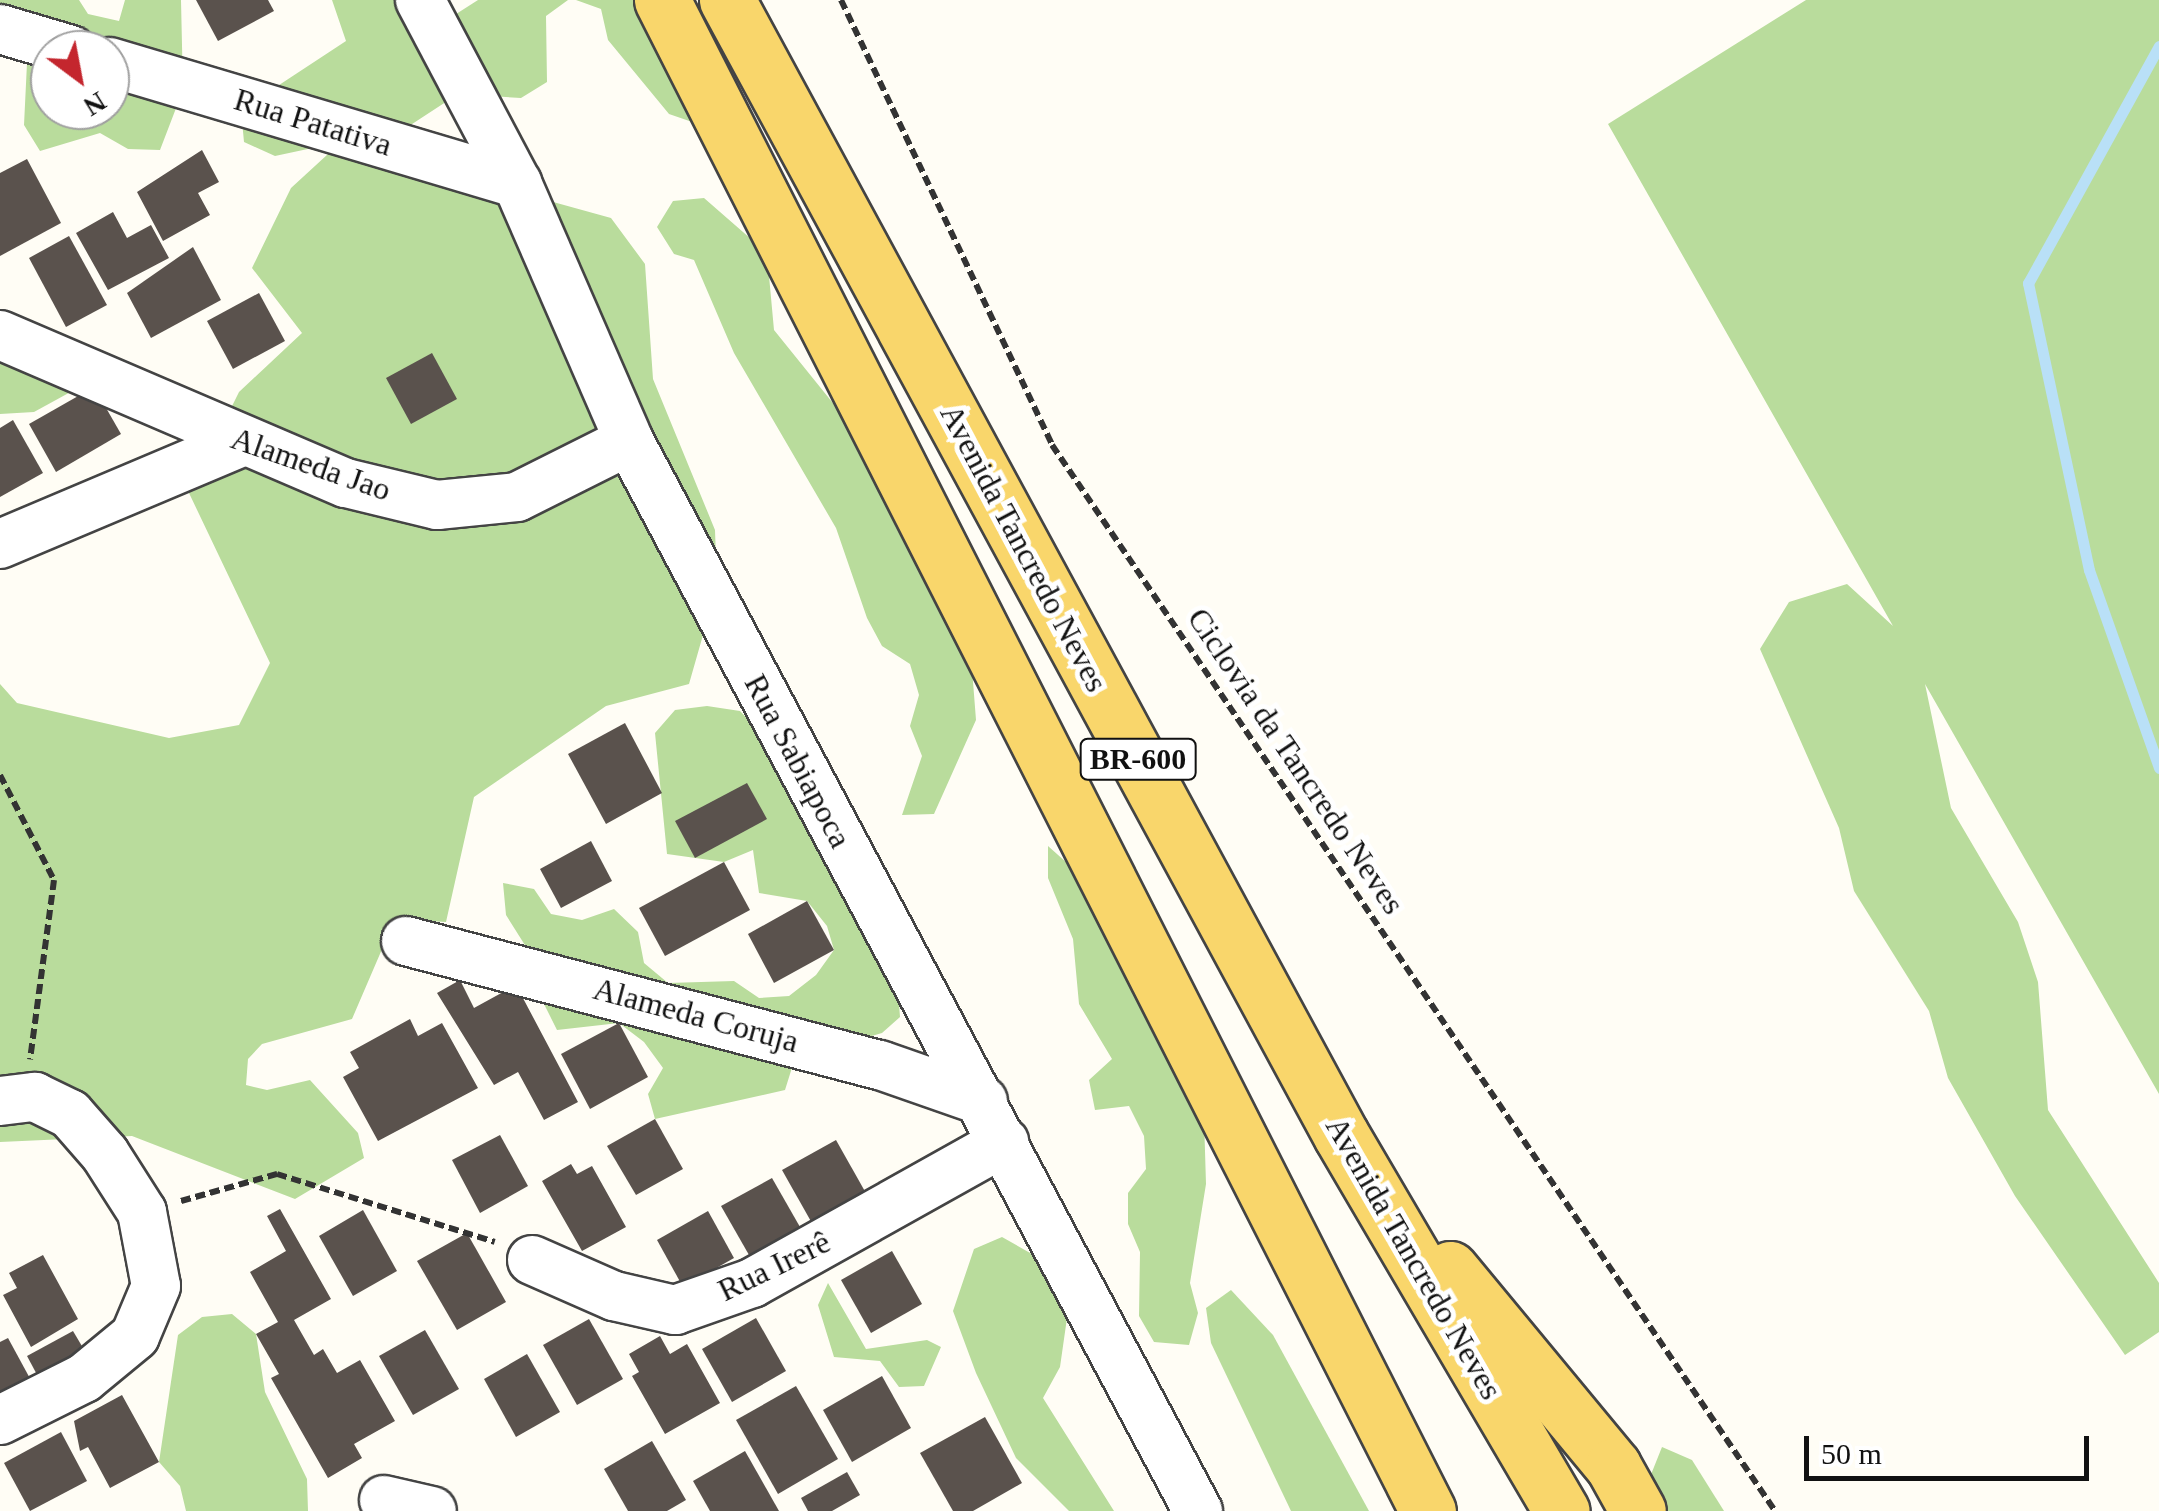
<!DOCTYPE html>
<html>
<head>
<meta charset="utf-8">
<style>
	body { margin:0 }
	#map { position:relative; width:2159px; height:1511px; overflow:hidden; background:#fffdf5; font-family:"Times New Roman",serif }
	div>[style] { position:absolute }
	.forest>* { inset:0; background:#b9dc9c }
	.stream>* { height:11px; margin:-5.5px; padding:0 5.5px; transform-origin:5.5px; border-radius:5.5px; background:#b9e0f7 }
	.building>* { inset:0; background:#5a524d }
	.path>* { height:6px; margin-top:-3px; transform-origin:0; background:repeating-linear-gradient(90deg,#333 0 10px,transparent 0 15px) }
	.roads { filter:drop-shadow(2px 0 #444) drop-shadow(-2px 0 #444) drop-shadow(0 2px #444) drop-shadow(0 -2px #444) }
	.minor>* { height:48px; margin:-24px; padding:0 24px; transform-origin:24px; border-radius:24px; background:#fff }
	.major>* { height:55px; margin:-27.5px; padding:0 27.5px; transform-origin:27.5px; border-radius:27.5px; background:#f9d66b }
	span { translate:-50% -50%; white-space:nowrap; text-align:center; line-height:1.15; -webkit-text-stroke:10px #fff; paint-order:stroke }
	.shield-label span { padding:2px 8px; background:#fff; border:2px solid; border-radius:8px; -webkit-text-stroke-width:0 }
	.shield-label { font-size:30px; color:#111; font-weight:700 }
	.street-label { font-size:32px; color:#111 }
	.north { position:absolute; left:30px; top:30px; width:100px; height:100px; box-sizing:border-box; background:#fff; border:2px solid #a0a0a0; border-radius:50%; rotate:148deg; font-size:28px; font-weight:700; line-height:40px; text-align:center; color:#111 }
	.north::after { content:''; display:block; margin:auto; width:35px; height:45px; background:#c4262e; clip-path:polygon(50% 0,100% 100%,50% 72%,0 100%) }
	.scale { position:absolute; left:1804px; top:1436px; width:285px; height:45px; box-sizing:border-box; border:5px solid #111; border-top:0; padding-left:12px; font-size:30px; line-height:35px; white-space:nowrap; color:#111; -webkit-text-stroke:8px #fff; paint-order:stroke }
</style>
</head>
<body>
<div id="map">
	<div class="forest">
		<div style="clip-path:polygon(evenodd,0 0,79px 0,88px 14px,119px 21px,125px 0,181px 0,183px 90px,160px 150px,128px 149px,100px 133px,40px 151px,24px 125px,27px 63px,19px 32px,0 25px,0 0,50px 50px,110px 50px,110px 110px,50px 110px,50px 50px)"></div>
		<div style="clip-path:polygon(332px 0,412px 0,453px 16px,478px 0,568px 0,546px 16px,547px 82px,521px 98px,458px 94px,406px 128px,275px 156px,244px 142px,241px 110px,346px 41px)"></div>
		<div style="clip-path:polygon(576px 0,658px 0,698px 124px,669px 114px,608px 40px,601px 9px)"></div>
		<div style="clip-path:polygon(1806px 0,2159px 0,2159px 1094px,1925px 684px,1951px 808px,2018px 922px,2038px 982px,2048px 1110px,2159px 1283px,2159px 1332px,2125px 1355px,2015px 1196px,1948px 1078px,1929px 1011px,1854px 891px,1839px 828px,1760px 649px,1789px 602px,1847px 584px,1893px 626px,1608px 124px)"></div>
		<div style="clip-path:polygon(340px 143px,611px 218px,645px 264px,653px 379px,715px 530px,717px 586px,689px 684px,606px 706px,474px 797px,446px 922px,395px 919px,352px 1019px,262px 1044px,248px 1059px,246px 1085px,267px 1090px,310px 1080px,358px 1133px,364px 1158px,295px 1199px,132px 1136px,0 1142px,0 684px,17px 703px,169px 738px,239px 725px,270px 663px,189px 493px,239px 392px,302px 333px,252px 268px,291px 188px)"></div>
		<div style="clip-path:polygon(704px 198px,751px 239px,768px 265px,774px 330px,874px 454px,971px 656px,976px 720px,934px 814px,902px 815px,922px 756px,910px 726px,919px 695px,910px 664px,882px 646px,867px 618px,836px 528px,734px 353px,694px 260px,674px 254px,657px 227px,673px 201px)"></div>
		<div style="clip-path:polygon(0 342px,76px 389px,34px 412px,0 414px)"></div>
		<div style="clip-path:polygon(707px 706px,740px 711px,760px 732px,898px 991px,900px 1017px,882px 1033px,795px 1058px,785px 1090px,655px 1119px,648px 1094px,663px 1068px,644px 1042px,619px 1023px,557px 1030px,543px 1002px,540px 969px,506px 915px,503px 883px,534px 889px,551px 914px,582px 920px,614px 909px,638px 932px,644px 963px,668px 983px,734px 981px,759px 998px,789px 996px,816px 975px,834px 950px,827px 926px,807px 901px,759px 893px,753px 850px,724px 862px,667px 854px,655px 733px,675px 710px)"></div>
		<div style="clip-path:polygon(1048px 846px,1085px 879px,1204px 1118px,1206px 1184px,1190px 1283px,1198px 1313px,1189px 1345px,1154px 1342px,1139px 1316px,1140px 1252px,1128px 1224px,1128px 1193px,1146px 1169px,1144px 1136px,1129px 1106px,1095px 1110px,1089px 1080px,1112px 1059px,1079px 1004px,1073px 939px,1048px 878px)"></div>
		<div style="clip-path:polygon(1002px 1237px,1046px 1262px,1068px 1311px,1060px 1367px,1043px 1398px,1114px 1511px,1069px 1511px,1016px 1458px,976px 1373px,953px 1311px,974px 1249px)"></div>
		<div style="clip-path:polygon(828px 1283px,866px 1349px,927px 1340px,941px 1347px,924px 1386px,899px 1387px,880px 1361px,834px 1357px,818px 1305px)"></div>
		<div style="clip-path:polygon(1231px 1290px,1273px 1335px,1369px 1511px,1291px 1511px,1211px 1343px,1206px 1308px)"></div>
		<div style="clip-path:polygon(232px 1314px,256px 1334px,265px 1392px,307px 1479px,308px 1511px,186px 1511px,180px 1486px,159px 1462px,178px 1335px,202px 1317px)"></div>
		<div style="clip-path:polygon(1662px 1447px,1692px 1460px,1724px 1511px,1662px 1511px,1650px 1477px)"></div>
	</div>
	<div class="stream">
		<div style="left:2159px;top:46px;width:271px;rotate:118.9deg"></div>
		<div style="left:2028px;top:283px;width:293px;rotate:78deg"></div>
		<div style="left:2089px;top:570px;width:210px;rotate:70.5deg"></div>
	</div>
	<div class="building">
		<div style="clip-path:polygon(196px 0,268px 0,274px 11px,218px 41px)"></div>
		<div style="clip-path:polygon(202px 150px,219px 182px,198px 193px,210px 215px,163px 241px,137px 192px)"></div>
		<div style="clip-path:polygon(27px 159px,61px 223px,0 256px,0 173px)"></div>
		<div style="clip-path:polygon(113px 212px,127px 238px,151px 225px,169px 258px,108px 290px,76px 233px)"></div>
		<div style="clip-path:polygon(69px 236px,107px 305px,66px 327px,29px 258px)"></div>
		<div style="clip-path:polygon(193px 247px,221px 300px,151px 338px,127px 293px)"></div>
		<div style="clip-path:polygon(259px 293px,285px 341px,233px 369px,207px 321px)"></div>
		<div style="clip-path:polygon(432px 353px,457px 399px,411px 424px,386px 378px)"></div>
		<div style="clip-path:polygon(94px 387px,121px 434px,56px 472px,29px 424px)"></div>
		<div style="clip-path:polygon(13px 420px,43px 473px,0 497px,0 428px)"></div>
		<div style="clip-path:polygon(625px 723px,662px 793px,606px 824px,568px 754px)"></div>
		<div style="clip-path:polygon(747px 783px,767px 819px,695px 858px,675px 821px)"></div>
		<div style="clip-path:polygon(591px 841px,612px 881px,561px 908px,540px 869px)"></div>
		<div style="clip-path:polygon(724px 862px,750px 910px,665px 956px,639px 908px)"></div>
		<div style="clip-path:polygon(807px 901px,834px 950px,774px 983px,748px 934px)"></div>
		<div style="clip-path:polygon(460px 980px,474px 1008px,516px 985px,578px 1102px,544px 1120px,518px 1072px,494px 1085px,437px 993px)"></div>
		<div style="clip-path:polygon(410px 1019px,418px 1036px,442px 1023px,478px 1088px,378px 1141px,343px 1077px,359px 1068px,350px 1052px)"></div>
		<div style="clip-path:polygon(619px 1023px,648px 1077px,590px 1109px,561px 1054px)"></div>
		<div style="clip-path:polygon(655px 1119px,683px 1169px,636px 1195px,607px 1146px)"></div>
		<div style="clip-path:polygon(500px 1135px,528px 1186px,480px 1213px,452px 1160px)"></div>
		<div style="clip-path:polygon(836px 1140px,867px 1195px,813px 1225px,782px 1170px)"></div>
		<div style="clip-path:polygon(571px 1164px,577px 1174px,592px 1166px,626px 1227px,582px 1251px,542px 1181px)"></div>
		<div style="clip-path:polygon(772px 1178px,800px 1227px,749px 1255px,721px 1206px)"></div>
		<div style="clip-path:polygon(280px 1209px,331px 1299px,294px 1320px,314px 1355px,323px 1349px,337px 1373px,360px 1360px,395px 1421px,354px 1444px,362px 1458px,328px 1478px,271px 1378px,279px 1374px,256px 1334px,278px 1322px,250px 1272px,286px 1251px,267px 1216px)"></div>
		<div style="clip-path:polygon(363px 1210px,397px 1271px,353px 1296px,319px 1236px)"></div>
		<div style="clip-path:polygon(708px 1211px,734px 1258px,683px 1287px,657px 1240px)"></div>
		<div style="clip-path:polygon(467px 1233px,506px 1302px,457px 1330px,417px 1261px)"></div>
		<div style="clip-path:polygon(892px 1251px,922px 1304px,871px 1333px,841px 1280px)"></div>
		<div style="clip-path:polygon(43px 1255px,78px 1319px,31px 1347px,3px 1295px,17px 1288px,9px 1273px)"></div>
		<div style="clip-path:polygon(756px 1318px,786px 1371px,732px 1402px,702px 1349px)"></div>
		<div style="clip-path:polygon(589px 1319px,623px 1379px,577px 1405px,543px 1345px)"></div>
		<div style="clip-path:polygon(425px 1330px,459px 1389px,413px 1415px,379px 1356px)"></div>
		<div style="clip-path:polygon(73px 1331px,89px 1358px,42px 1384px,27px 1356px)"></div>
		<div style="clip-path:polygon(660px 1336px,670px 1354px,687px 1344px,720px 1403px,665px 1434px,632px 1376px,639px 1372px,629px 1354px)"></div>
		<div style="clip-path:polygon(8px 1338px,33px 1384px,0 1401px,0 1342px)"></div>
		<div style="clip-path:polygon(527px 1354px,560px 1412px,516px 1437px,484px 1379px)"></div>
		<div style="clip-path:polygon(882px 1376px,911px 1428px,852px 1462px,823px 1410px)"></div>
		<div style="clip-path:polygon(796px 1386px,838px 1459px,778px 1494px,736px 1420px)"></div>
		<div style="clip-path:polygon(122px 1395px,159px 1462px,110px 1488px,88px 1447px,80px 1451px,74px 1421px)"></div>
		<div style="clip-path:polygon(985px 1417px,1022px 1483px,973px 1511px,953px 1511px,920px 1453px)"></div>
		<div style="clip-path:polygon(61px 1432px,87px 1481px,30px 1511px,4px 1463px)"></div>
		<div style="clip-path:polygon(652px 1441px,686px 1500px,667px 1511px,628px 1511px,604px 1469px)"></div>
		<div style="clip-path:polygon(745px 1451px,779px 1511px,710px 1511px,693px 1481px)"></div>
		<div style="clip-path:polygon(847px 1472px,860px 1495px,832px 1511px,808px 1511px,801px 1498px)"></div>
	</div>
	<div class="path">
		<div style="left:841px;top:0;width:492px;rotate:64.6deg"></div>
		<div style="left:1052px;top:445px;width:1288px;rotate:55.85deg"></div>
		<div style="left:0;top:775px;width:118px;rotate:62.8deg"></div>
		<div style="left:54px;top:880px;width:181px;rotate:97.6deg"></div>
		<div style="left:181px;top:1201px;width:100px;rotate:-15.7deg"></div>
		<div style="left:277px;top:1174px;width:228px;rotate:17.3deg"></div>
	</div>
	<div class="roads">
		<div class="minor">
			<div style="left:420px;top:0;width:207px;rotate:62.1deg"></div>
			<div style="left:517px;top:183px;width:281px;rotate:66.5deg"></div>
			<div style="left:629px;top:441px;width:1212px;rotate:62deg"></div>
			<div style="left:0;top:29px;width:74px;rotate:16.5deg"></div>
			<div style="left:110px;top:62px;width:425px;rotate:16.6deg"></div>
			<div style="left:0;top:335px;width:376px;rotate:23.2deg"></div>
			<div style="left:346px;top:483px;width:94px;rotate:13.6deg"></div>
			<div style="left:437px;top:505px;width:80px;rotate:-5.7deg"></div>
			<div style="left:517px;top:497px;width:125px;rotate:-26.6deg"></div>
			<div style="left:0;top:544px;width:262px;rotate:-22.9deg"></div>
			<div style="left:406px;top:941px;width:490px;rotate:14.7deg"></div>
			<div style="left:880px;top:1065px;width:109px;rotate:19.3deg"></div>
			<div style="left:0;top:1101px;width:35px;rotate:-7deg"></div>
			<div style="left:35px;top:1097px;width:39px;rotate:26deg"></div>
			<div style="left:70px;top:1114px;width:53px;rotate:48.8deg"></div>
			<div style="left:105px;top:1154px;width:69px;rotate:57.5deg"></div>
			<div style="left:142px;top:1212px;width:75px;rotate:79.3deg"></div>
			<div style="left:156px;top:1286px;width:54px;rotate:112.8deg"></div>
			<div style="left:135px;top:1336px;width:66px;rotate:140.5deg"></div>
			<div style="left:84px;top:1378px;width:94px;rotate:153.4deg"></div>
			<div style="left:532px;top:1260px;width:90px;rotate:23.7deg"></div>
			<div style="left:614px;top:1296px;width:63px;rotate:12.9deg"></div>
			<div style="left:675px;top:1310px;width:82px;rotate:-19.3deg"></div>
			<div style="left:752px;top:1283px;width:289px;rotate:-29.2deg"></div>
			<div style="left:384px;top:1500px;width:49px;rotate:12.9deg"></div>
		</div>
		<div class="major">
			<div style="left:662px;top:0;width:1694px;rotate:63.12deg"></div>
			<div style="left:727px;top:0;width:1290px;rotate:61.59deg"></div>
			<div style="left:1341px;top:1135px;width:436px;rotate:59.6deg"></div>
			<div style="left:1450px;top:1269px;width:256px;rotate:50.4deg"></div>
			<div style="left:1613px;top:1466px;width:51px;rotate:60.9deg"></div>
		</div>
	</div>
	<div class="shield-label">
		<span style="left:1138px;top:759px">BR-600</span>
	</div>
	<div class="street-label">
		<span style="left:313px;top:122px;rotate:17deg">Rua Patativa</span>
		<span style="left:311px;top:464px;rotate:19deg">Alameda Jao</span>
		<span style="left:1024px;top:548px;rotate:62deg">Avenida Tancredo Neves</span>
		<span style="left:798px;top:761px;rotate:62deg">Rua Sabiapoca</span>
		<span style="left:1296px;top:761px;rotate:56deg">Ciclovia da Tancredo Neves</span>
		<span style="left:696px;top:1015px;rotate:15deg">Alameda Coruja</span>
		<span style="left:1414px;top:1258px;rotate:60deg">Avenida Tancredo Neves</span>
		<span style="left:774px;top:1266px;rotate:-26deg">Rua Irerê</span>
	</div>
	<div class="north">N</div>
	<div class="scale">50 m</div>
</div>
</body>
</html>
